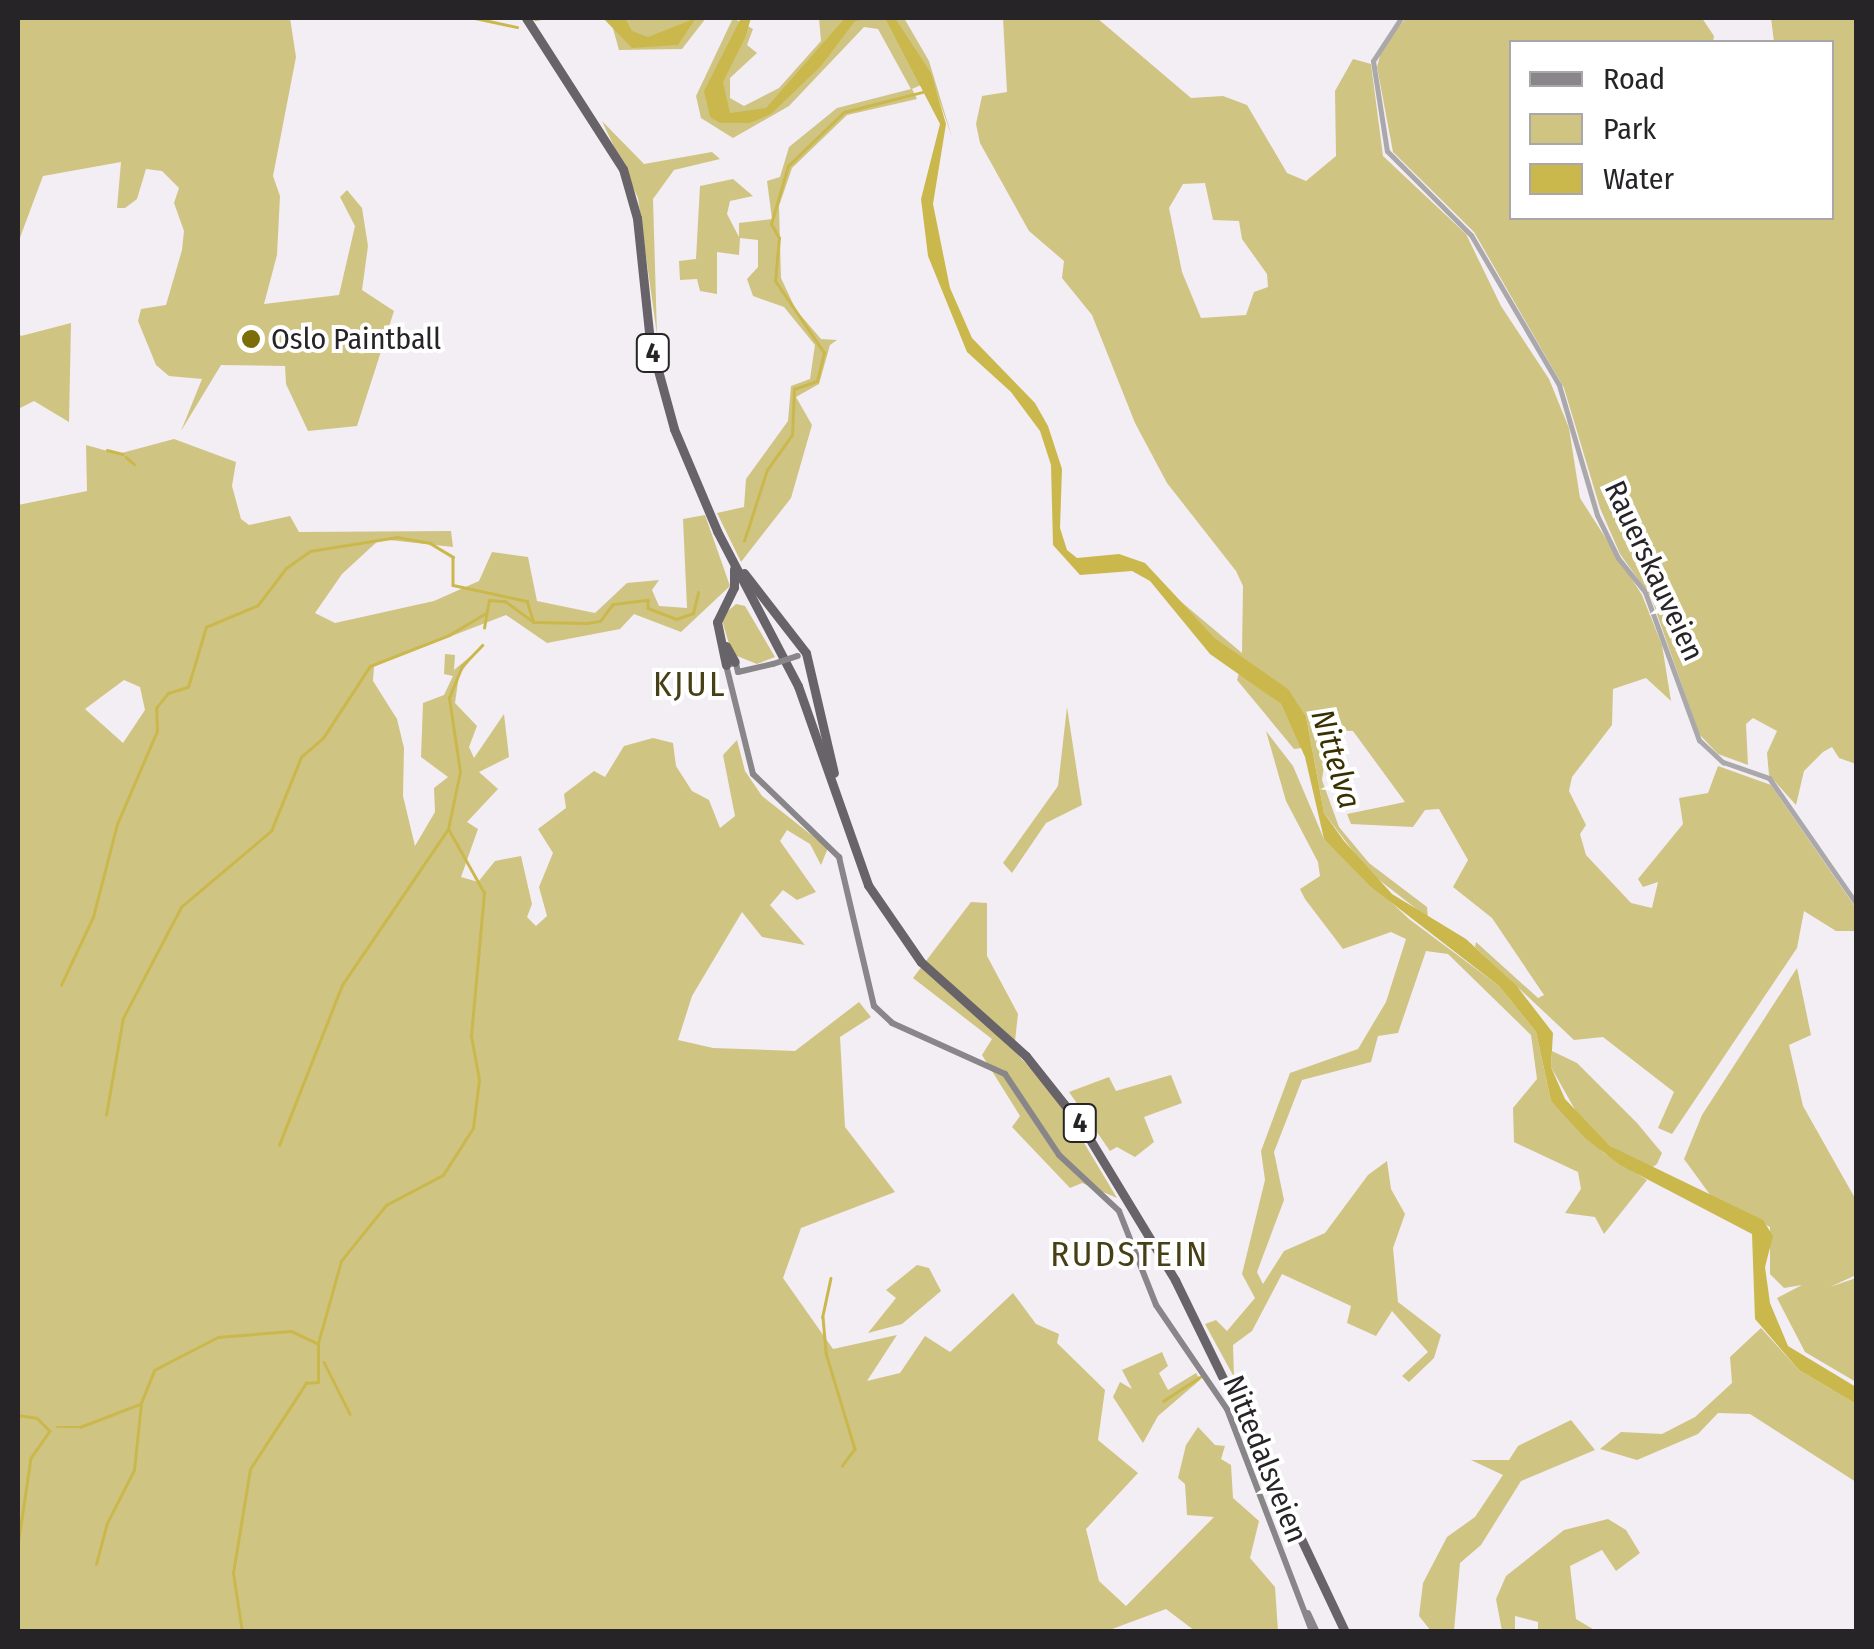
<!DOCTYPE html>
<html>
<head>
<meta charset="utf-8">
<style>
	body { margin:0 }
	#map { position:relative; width:1874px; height:1649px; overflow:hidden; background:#f3edf4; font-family:"Fira Sans Condensed",sans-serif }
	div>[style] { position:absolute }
	.green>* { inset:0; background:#d0c483 }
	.water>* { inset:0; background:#cbb84d }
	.stream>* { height:2.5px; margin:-1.25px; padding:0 1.25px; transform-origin:1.25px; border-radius:1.25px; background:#cbb84d }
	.tertiary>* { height:5px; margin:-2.5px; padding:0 2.5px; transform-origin:2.5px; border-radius:2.5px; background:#aaa8ab }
	.secondary>* { height:6px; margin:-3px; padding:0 3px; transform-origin:3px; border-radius:3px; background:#89868a }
	.trunk>* { height:9px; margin:-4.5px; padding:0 4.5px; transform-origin:4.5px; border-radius:4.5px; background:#686368 }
	.secondary-bridge>* { height:6px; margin:-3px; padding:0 3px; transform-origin:3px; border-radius:3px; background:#89868a }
	.dots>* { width:28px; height:28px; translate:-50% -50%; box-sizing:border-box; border:5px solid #fff; border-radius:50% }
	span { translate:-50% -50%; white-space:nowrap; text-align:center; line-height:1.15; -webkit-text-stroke:8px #fff; paint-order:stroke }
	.shield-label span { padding:2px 8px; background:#fff; border:2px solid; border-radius:8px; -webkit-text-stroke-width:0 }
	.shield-label { font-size:28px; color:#272427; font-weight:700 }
	.poi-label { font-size:30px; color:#272427 }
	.left { translate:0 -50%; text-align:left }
	.street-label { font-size:30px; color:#272427 }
	.water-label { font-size:32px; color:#383001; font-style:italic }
	.quarter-label { font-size:35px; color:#473f16; letter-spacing:2.5px }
	.frame { position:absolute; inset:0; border:20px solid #272427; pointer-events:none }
	.legend { position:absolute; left:1509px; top:40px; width:325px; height:180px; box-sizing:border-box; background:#fff; border:2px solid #a9a7a9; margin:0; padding:12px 18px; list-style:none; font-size:30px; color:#272427 }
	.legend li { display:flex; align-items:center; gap:20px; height:50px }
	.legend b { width:50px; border:2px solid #a9a7a9 }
</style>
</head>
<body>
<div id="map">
	<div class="green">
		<div style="clip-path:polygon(18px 18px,290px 18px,296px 57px,273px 176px,280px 196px,277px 255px,264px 304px,339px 295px,355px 226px,340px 197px,347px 190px,362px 208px,368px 246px,362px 290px,394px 311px,357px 426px,308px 431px,286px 384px,285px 366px,221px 365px,181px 431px,202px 379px,169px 376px,156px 365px,138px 321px,141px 309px,166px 305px,182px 250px,184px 231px,174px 203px,179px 188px,162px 171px,146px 169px,137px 199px,125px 208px,117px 208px,121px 162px,43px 176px,18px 243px)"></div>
		<div style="clip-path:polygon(610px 18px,706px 18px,682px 49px,619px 50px)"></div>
		<div style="clip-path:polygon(733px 18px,753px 29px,747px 45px,757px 53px,730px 78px,730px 98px,744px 106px,779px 88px,821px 41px,819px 18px,904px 18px,929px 61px,952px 137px,932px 80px,912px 89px,917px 99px,847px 115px,792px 168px,779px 206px,781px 278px,796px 310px,821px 339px,837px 340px,830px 345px,819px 384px,796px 397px,812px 425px,791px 498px,741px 562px,717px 513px,744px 507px,746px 479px,788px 421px,791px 386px,810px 379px,815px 345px,784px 307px,753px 296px,747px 279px,758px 267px,758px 240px,740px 238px,739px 255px,717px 252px,717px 294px,700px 291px,697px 279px,680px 280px,679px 261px,696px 259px,700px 186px,733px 179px,753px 196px,730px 201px,727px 214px,739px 237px,739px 223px,772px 219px,767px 181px,780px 177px,789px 147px,837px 108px,911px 89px,878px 29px,864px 27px,789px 106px,733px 138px,701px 118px,696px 96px)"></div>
		<div style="clip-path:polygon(evenodd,1003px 18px,1097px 18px,1191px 98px,1223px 96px,1247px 105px,1287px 173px,1306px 181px,1336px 156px,1335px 91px,1353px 59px,1371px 64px,1383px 156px,1466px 234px,1501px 306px,1549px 379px,1569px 428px,1580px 498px,1642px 595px,1662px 645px,1671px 701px,1646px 678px,1613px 689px,1612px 725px,1572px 777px,1569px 791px,1586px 825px,1580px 834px,1586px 855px,1631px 903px,1652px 908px,1658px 882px,1643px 887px,1638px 879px,1683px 824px,1679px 798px,1708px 793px,1718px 766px,1771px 785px,1856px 908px,1856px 931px,1836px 931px,1804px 911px,1797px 948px,1672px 1134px,1658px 1128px,1674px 1092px,1603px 1037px,1574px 1040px,1475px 947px,1476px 942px,1538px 998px,1544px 995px,1492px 918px,1453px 887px,1468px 860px,1439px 809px,1425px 810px,1413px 827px,1351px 824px,1347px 814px,1405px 802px,1353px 731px,1329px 730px,1322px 780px,1339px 827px,1369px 863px,1427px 907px,1428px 918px,1369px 872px,1324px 813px,1306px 716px,1288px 690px,1215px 638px,1179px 600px,1242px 653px,1243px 586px,1236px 571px,1167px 483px,1135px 423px,1092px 315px,1062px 278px,1064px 261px,1029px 231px,980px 143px,976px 124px,982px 96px,1007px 92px,1003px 18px,1205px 183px,1213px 220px,1239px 221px,1242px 239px,1267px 274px,1268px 287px,1254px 292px,1246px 315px,1201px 318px,1182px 272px,1169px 208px,1183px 184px,1205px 183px)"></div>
		<div style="clip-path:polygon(1406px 18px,1702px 18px,1714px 36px,1713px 42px,1512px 42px,1512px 218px,1832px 218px,1832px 42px,1774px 42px,1771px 18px,1856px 18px,1856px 764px,1839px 758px,1832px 747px,1823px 752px,1804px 771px,1796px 805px,1769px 775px,1767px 753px,1777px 731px,1753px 718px,1746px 724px,1748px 765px,1718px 754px,1699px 734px,1651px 597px,1620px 554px,1600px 508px,1564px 388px,1474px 232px,1393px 152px,1377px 67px,1383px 44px)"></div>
		<div style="clip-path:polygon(602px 121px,644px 164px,712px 152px,720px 159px,674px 170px,653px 199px,657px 335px,638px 198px)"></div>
		<div style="clip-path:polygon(71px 323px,69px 422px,34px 401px,18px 409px,18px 331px,21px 336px)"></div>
		<div style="clip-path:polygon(evenodd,174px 439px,236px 462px,232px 486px,241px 519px,249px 525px,290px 516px,299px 532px,451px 531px,453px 547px,380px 539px,342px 574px,315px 613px,335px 623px,434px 601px,479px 581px,492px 552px,528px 557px,537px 601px,595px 613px,627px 583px,659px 580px,652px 590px,659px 606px,687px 608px,683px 519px,705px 515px,730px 586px,681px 632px,634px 614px,620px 629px,547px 643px,506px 615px,374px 666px,373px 681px,397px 719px,404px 748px,403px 796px,415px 846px,435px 812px,434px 788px,448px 777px,421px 757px,423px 703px,444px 695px,453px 676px,444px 674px,445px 654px,455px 655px,454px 670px,477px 651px,459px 675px,455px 703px,477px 726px,469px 747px,474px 758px,504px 714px,509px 757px,479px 772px,498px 789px,467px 822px,478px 829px,461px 877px,478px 882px,495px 861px,521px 856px,532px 904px,527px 917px,536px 926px,547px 916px,539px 887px,553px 853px,538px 829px,566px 808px,564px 794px,594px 771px,605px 777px,624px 746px,653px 738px,673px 743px,676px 766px,692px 791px,709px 800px,720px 828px,735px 816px,723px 755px,737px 740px,745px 771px,762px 796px,828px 848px,821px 865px,810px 844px,787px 830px,780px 841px,816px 892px,797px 900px,783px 890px,770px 905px,805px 945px,762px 937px,742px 912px,692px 996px,678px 1040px,713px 1048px,795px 1051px,859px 1002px,871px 1017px,840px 1037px,845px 1127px,895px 1192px,801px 1228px,783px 1278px,833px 1349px,897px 1335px,867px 1381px,900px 1373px,925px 1336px,950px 1352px,1013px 1293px,1036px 1324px,1059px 1334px,1057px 1343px,1105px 1390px,1098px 1440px,1138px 1473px,1086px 1529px,1099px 1581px,1126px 1606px,1214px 1517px,1187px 1515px,1185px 1484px,1178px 1478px,1186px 1445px,1198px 1427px,1215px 1445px,1225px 1446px,1221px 1459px,1231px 1465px,1233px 1498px,1259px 1521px,1250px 1558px,1275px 1587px,1278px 1631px,1195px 1631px,1166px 1609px,1104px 1632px,18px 1631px,18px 505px,87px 491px,86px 445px,118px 454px,174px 439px,124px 680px,140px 687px,145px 710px,123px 743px,85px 709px,124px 680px)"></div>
		<div style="clip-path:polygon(736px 604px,745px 606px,775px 657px,757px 664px,732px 654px,721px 617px)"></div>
		<div style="clip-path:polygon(1239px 673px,1281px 704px,1302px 748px,1294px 749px,1237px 680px)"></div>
		<div style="clip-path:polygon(1067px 707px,1082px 805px,1046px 823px,1012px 873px,1003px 863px,1058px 786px)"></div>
		<div style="clip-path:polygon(1266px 731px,1293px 766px,1324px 839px,1409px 919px,1499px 986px,1536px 1032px,1551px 1101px,1604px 1153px,1647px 1180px,1604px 1234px,1595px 1217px,1565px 1213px,1581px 1189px,1578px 1172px,1514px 1142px,1513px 1108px,1537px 1079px,1531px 1035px,1448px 954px,1426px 951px,1398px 1033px,1378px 1036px,1371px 1062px,1302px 1080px,1274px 1152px,1284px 1200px,1257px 1272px,1263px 1284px,1284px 1251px,1325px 1233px,1368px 1175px,1387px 1161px,1391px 1189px,1405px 1214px,1393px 1248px,1398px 1302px,1441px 1335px,1434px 1358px,1409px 1382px,1402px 1376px,1428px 1352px,1392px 1311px,1376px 1336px,1347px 1323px,1351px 1306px,1282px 1274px,1252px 1331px,1233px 1345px,1234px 1377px,1205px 1324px,1216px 1320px,1227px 1331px,1255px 1298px,1242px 1274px,1265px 1180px,1261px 1151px,1290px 1073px,1358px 1049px,1386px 1002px,1406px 939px,1391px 932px,1343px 949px,1305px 899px,1300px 889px,1320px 876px,1318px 862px,1286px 801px)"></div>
		<div style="clip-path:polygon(971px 902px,987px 903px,987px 956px,1018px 1014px,1014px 1050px,1059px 1101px,1117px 1198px,1082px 1183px,1070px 1188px,1012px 1127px,1020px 1116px,982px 1055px,992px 1039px,913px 978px)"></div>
		<div style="clip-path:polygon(1797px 968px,1811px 1035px,1789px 1045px,1803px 1106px,1856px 1200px,1856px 1275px,1830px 1287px,1856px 1278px,1856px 1382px,1805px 1352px,1777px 1298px,1802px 1285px,1784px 1288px,1770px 1274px,1770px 1227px,1711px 1196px,1684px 1159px,1702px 1115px)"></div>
		<div style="clip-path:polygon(1552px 1051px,1577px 1063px,1637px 1123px,1662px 1153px,1657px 1164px,1650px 1169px,1610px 1146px,1578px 1115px,1551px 1067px)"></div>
		<div style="clip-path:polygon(1171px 1075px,1182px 1103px,1144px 1117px,1154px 1142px,1135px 1157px,1117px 1147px,1110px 1151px,1069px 1092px,1109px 1077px,1116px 1091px)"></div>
		<div style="clip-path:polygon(917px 1265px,929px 1268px,941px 1291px,902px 1324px,868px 1333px,896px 1298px,886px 1290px)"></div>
		<div style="clip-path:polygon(1761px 1328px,1799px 1370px,1856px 1404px,1856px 1482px,1750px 1414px,1718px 1413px,1698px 1434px,1637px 1460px,1600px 1449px,1621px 1432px,1662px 1434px,1695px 1417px,1732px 1383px,1730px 1357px)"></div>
		<div style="clip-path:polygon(1162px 1352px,1168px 1366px,1159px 1373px,1168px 1390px,1196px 1373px,1200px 1380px,1158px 1416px,1143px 1443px,1113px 1397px,1120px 1382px,1132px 1389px,1122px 1370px)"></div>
		<div style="clip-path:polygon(1571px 1420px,1595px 1450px,1521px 1481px,1481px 1545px,1460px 1563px,1454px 1631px,1431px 1631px,1419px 1616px,1423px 1583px,1447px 1537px,1475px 1517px,1503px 1475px,1471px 1460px,1509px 1460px,1518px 1446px)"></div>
		<div style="clip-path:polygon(1608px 1519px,1626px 1530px,1640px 1553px,1616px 1571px,1602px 1550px,1570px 1566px,1576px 1619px,1596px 1631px,1538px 1631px,1538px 1622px,1515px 1616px,1515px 1631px,1502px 1631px,1496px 1599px,1506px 1576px,1564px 1530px)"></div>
	</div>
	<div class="water">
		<div style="clip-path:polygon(603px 18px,625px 18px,632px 31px,648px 37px,696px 18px,678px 45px,632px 48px)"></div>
		<div style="clip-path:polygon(741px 18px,751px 18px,745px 38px,723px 82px,730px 113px,766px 108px,845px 18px,875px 18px,855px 21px,821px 66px,771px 114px,750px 123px,720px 123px,710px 117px,704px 91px)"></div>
		<div style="clip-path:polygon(885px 18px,895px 18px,931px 73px,946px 124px,933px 204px,950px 288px,972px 338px,1035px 403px,1048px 426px,1062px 469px,1060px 528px,1067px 550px,1077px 558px,1119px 554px,1145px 563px,1215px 638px,1288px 689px,1306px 716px,1324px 813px,1344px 841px,1392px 894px,1466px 939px,1516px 985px,1553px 1033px,1551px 1067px,1565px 1099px,1610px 1146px,1763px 1220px,1773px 1236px,1765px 1267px,1770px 1303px,1788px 1346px,1856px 1387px,1856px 1404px,1799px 1370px,1755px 1319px,1752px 1234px,1620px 1165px,1585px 1138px,1551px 1101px,1536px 1032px,1499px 986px,1370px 886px,1324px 839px,1305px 757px,1281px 704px,1210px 654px,1150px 581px,1132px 571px,1080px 575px,1053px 545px,1051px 465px,1040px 431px,1011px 392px,967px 352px,928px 256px,921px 199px,940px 124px)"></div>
	</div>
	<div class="stream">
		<div style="left:475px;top:18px;width:43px;rotate:12.1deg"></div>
		<div style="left:535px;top:19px;width:6px;rotate:-9deg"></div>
		<div style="left:107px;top:450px;width:16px;rotate:14deg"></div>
		<div style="left:126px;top:457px;width:11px;rotate:41deg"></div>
		<div style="left:744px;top:541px;width:75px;rotate:-72.1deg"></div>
		<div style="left:767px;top:470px;width:43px;rotate:-54.5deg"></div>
		<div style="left:792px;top:435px;width:46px;rotate:-87.5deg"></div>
		<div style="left:794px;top:389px;width:24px;rotate:-19deg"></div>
		<div style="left:817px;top:381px;width:29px;rotate:-76deg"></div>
		<div style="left:824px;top:353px;width:87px;rotate:-124.2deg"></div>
		<div style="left:775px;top:281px;width:43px;rotate:-84.7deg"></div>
		<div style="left:779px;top:238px;width:16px;rotate:-120deg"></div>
		<div style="left:771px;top:224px;width:60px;rotate:-73.7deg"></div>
		<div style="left:788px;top:166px;width:78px;rotate:-44deg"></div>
		<div style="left:844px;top:112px;width:89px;rotate:-14.3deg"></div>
		<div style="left:484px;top:628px;width:28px;rotate:-80deg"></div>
		<div style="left:489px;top:600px;width:16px;rotate:4deg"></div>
		<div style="left:505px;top:601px;width:36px;rotate:36deg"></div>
		<div style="left:534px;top:622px;width:53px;rotate:1.1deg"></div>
		<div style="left:587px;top:623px;width:13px;rotate:-9deg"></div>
		<div style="left:600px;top:621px;width:21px;rotate:-53deg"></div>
		<div style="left:613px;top:604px;width:35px;rotate:-7deg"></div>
		<div style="left:648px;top:600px;width:8px;rotate:90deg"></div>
		<div style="left:648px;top:608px;width:30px;rotate:21deg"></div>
		<div style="left:676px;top:619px;width:18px;rotate:-19deg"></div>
		<div style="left:693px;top:613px;width:21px;rotate:-76deg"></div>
		<div style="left:61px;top:985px;width:75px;rotate:-64.8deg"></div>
		<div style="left:93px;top:917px;width:96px;rotate:-75.5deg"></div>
		<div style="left:117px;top:824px;width:101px;rotate:-66.7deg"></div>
		<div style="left:157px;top:731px;width:23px;rotate:-92deg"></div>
		<div style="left:156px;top:708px;width:19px;rotate:-51deg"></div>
		<div style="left:168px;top:693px;width:21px;rotate:-17deg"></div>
		<div style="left:188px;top:687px;width:63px;rotate:-73.3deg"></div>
		<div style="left:206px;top:627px;width:56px;rotate:-22.9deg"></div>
		<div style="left:258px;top:605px;width:46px;rotate:-52.9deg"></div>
		<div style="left:286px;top:568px;width:29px;rotate:-35deg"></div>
		<div style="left:310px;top:551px;width:88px;rotate:-9.1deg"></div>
		<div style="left:397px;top:537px;width:34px;rotate:10deg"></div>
		<div style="left:430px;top:543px;width:27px;rotate:31deg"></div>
		<div style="left:453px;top:557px;width:28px;rotate:90deg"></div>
		<div style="left:453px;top:585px;width:76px;rotate:12.2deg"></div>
		<div style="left:527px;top:601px;width:22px;rotate:72deg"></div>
		<div style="left:106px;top:1115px;width:98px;rotate:-80.1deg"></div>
		<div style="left:123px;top:1018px;width:125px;rotate:-62.4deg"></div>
		<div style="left:181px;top:907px;width:118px;rotate:-40.2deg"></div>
		<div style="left:271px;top:831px;width:80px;rotate:-67.9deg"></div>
		<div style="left:301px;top:757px;width:29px;rotate:-41deg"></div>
		<div style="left:323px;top:738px;width:86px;rotate:-56.9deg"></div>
		<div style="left:370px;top:666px;width:85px;rotate:-21.4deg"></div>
		<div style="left:449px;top:635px;width:43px;rotate:-30.7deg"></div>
		<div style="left:279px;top:1145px;width:172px;rotate:-68.5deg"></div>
		<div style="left:342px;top:985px;width:189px;rotate:-55.8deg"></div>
		<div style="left:831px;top:1278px;width:40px;rotate:102deg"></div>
		<div style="left:823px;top:1317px;width:36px;rotate:85deg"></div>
		<div style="left:826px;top:1353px;width:100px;rotate:73.2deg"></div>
		<div style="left:855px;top:1449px;width:21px;rotate:127deg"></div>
		<div style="left:318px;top:1343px;width:85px;rotate:-74.3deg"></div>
		<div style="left:341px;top:1261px;width:72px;rotate:-51.2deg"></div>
		<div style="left:386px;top:1205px;width:64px;rotate:-27.8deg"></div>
		<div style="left:443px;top:1175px;width:56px;rotate:-57.4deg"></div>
		<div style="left:473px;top:1128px;width:48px;rotate:-82.9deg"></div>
		<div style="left:479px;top:1080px;width:45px;rotate:-100.3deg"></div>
		<div style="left:471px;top:1036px;width:144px;rotate:-84.8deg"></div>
		<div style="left:484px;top:893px;width:73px;rotate:-119.4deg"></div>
		<div style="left:448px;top:829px;width:58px;rotate:-78.1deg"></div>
		<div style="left:460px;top:772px;width:75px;rotate:-98.5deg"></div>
		<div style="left:449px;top:698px;width:35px;rotate:-68deg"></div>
		<div style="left:462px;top:666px;width:29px;rotate:-46deg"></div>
		<div style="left:324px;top:1362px;width:58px;rotate:63.4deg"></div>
		<div style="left:1163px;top:1401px;width:44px;rotate:-33deg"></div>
		<div style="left:18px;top:1415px;width:19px;rotate:9deg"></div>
		<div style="left:37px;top:1418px;width:18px;rotate:45deg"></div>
		<div style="left:50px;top:1431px;width:33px;rotate:125deg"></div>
		<div style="left:31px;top:1458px;width:89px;rotate:98.4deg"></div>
		<div style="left:57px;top:1427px;width:23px"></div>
		<div style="left:80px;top:1427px;width:64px;rotate:-21deg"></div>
		<div style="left:96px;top:1564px;width:42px;rotate:-75deg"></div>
		<div style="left:107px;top:1523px;width:59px;rotate:-63deg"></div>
		<div style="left:134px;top:1470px;width:67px;rotate:-84deg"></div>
		<div style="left:141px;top:1403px;width:35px;rotate:-68deg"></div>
		<div style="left:154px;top:1370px;width:72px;rotate:-27.3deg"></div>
		<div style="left:218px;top:1337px;width:73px;rotate:-4.7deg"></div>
		<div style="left:291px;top:1331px;width:29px;rotate:25deg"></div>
		<div style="left:242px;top:1632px;width:60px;rotate:-98.7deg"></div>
		<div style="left:233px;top:1573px;width:105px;rotate:-80.7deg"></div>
		<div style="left:250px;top:1469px;width:103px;rotate:-56.9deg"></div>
		<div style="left:306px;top:1383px;width:12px;rotate:-5deg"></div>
		<div style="left:318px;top:1382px;width:37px;rotate:-90deg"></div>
	</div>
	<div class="tertiary">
		<div style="left:1401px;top:18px;width:51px;rotate:123.1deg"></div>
		<div style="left:1373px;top:61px;width:91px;rotate:81.2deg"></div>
		<div style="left:1387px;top:151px;width:119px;rotate:45deg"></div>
		<div style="left:1471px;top:235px;width:174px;rotate:59.6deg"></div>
		<div style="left:1559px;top:385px;width:135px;rotate:73.7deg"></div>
		<div style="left:1597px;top:515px;width:48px;rotate:64deg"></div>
		<div style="left:1618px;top:558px;width:43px;rotate:51.5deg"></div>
		<div style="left:1645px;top:592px;width:158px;rotate:70deg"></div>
		<div style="left:1699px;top:740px;width:33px;rotate:43deg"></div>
		<div style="left:1723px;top:762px;width:49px;rotate:19.2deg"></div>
		<div style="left:1769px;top:778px;width:152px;rotate:55.2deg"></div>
	</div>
	<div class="secondary">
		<div style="left:738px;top:672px;width:9px;rotate:-103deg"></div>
		<div style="left:736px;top:663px;width:10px;rotate:169deg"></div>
		<div style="left:726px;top:665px;width:112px;rotate:76.1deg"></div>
		<div style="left:753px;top:774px;width:120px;rotate:44deg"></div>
		<div style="left:839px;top:857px;width:153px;rotate:76.8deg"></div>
		<div style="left:874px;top:1006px;width:25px;rotate:43deg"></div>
		<div style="left:892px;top:1023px;width:124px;rotate:24.3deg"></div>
		<div style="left:1005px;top:1074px;width:97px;rotate:56.3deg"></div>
		<div style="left:1059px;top:1155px;width:82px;rotate:43deg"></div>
		<div style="left:1119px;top:1211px;width:101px;rotate:68.5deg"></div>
		<div style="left:1156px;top:1305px;width:126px;rotate:55.7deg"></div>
		<div style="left:1227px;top:1409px;width:239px;rotate:69.1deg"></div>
		<div style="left:738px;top:672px;width:36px;rotate:-13deg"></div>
		<div style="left:1308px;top:1613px;width:21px;rotate:65deg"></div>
	</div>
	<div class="trunk">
		<div style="left:526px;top:18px;width:179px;rotate:57.3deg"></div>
		<div style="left:623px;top:169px;width:51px;rotate:74.1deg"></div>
		<div style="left:637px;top:218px;width:124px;rotate:84deg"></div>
		<div style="left:650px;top:341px;width:91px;rotate:74.7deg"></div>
		<div style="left:674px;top:429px;width:111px;rotate:67.1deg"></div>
		<div style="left:717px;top:531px;width:175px;rotate:62.4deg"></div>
		<div style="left:798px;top:686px;width:211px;rotate:70.6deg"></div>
		<div style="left:868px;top:885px;width:93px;rotate:55.5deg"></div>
		<div style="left:921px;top:962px;width:141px;rotate:41.8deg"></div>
		<div style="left:1026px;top:1056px;width:92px;rotate:51.6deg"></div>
		<div style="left:1083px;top:1128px;width:178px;rotate:58.8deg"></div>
		<div style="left:1175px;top:1280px;width:258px;rotate:64deg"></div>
		<div style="left:744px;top:573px;width:101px;rotate:52.2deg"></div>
		<div style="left:806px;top:653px;width:123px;rotate:76.9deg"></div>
		<div style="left:726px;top:646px;width:18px;rotate:61deg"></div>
		<div style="left:726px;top:665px;width:44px;rotate:-101.8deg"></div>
		<div style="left:717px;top:622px;width:39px;rotate:-64deg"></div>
		<div style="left:734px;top:587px;width:18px;rotate:-90deg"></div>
		<div style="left:1286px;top:1507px;width:138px;rotate:64.7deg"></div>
	</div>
	<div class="secondary-bridge">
		<div style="left:773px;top:664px;width:26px;rotate:-18deg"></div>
	</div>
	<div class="dots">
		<div style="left:251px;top:339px;background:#7c6d08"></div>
	</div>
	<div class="shield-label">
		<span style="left:653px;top:353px">4</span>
		<span style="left:1080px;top:1123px">4</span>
	</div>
	<div class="poi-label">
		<span class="left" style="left:271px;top:339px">Oslo Paintball</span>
	</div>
	<div class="street-label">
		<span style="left:1654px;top:571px;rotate:65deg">Rauerskauveien</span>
		<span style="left:1265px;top:1459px;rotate:68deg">Nittedalsveien</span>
	</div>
	<div class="water-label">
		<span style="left:1336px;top:759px;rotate:73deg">Nittelva</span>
	</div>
	<div class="quarter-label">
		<span style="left:690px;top:684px">KJUL</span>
		<span style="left:1130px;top:1254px">RUDSTEIN</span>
	</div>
	<div class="frame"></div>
	<ul class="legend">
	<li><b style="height:12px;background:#89868a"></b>Road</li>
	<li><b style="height:28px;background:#d0c483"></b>Park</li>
	<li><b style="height:28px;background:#cbb84d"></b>Water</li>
	</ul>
</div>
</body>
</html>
